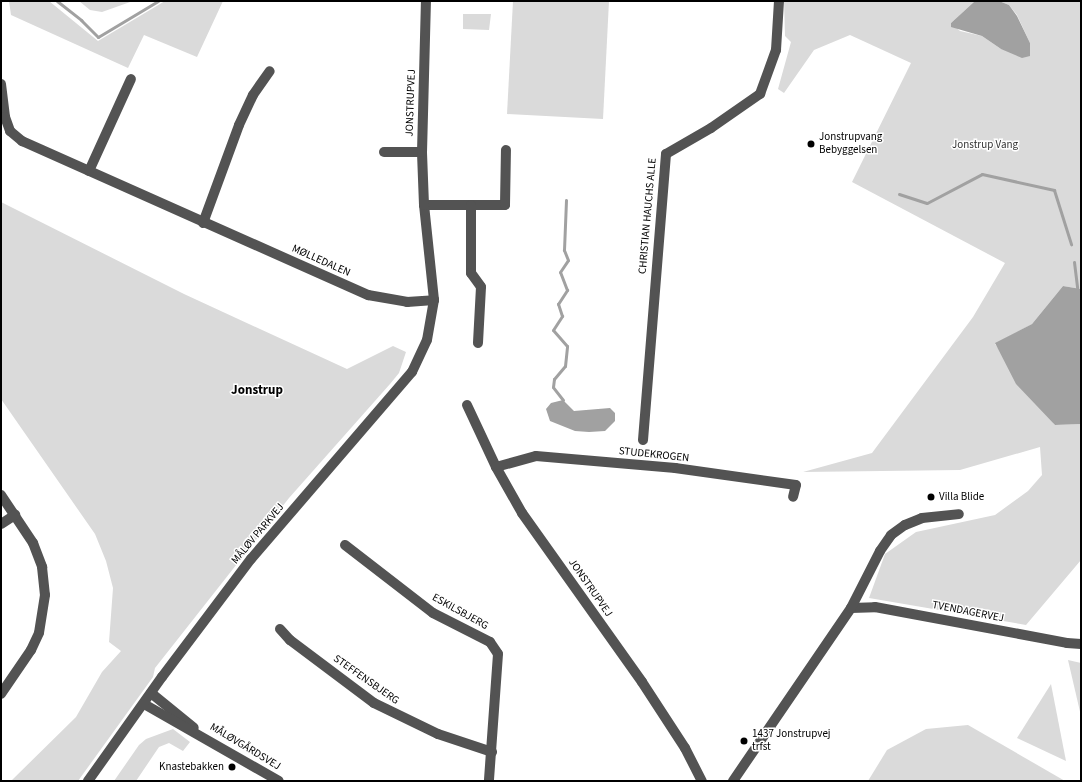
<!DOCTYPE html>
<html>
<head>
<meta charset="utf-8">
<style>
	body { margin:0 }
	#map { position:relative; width:1082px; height:782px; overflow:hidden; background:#fff; font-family:"Source Sans 3",sans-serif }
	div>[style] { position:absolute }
	.green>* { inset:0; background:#dadada }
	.water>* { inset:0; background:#a1a1a1 }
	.stream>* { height:3px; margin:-1.5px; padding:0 1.5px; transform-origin:1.5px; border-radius:1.5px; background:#a1a1a1 }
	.minor>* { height:10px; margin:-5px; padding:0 5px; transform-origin:5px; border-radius:5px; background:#535353 }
	.dots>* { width:11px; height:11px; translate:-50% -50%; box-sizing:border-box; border:2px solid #fff; border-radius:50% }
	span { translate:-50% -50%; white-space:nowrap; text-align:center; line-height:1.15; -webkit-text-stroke:3px #fff; paint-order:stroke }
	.street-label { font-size:11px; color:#000 }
	.poi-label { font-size:11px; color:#000 }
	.left { translate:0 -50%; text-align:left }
	.right { translate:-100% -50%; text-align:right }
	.park-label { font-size:11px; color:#313131 }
	.quarter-label { font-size:13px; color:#000; font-weight:700 }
	.frame { position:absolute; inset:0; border:2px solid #000; pointer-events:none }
</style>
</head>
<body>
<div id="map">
	<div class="green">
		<div style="clip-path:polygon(9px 1px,49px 1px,98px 41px,165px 1px,223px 1px,197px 57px,144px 35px,128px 68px,11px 15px)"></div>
		<div style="clip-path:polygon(79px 1px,133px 1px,102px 12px,90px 10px)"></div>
		<div style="clip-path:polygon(513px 1px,609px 1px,603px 119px,507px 114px)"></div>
		<div style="clip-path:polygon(784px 1px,975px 1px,951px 23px,960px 31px,982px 36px,1001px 49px,1030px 43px,1017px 15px,1009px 5px,999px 1px,1081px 1px,1081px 289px,1063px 286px,1032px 324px,995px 344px,1055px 425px,1081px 424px,1081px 560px,1026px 625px,869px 598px,885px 554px,916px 532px,995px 515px,1028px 491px,1042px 475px,1040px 447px,960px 470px,803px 472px,872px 453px,973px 317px,1005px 263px,852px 182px,911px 63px,850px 35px,814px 50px,784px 93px,778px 89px,791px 42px,785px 36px)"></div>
		<div style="clip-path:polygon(463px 14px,491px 14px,489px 30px,463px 29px)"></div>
		<div style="clip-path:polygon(1px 202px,184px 294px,347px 369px,393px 346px,406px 352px,399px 373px,390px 384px,289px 498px,155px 668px,153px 677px,78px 781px,11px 781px,76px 717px,102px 672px,121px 651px,109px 642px,113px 588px,106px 561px,95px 534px,1px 399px)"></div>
		<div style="clip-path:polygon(1068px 660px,1081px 663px,1081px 716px)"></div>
		<div style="clip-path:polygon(1051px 684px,1066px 761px,1017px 738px)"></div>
		<div style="clip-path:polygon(968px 725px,1065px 781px,868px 781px,887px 750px,926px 729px)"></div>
		<div style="clip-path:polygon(173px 729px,190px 742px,183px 751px,169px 743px,159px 747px,136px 781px,114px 781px,139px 745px,146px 739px)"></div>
	</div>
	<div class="water">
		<div style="clip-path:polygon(975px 1px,999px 1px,1009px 5px,1017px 16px,1030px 43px,1030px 56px,1022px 58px,1001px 49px,982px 36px,951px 27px,951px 23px)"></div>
		<div style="clip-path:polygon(1063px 286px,1081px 289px,1081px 424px,1055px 425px,1016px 384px,995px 343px,1032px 324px)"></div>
		<div style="clip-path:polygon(563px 400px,574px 411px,610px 408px,615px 413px,615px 421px,605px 431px,589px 432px,575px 431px,550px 421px,546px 409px,551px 403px)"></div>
	</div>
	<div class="stream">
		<div style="left:57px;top:1px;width:31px;rotate:38deg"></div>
		<div style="left:81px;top:20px;width:24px;rotate:45deg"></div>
		<div style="left:98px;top:37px;width:70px;rotate:-31deg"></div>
		<div style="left:899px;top:194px;width:29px;rotate:18deg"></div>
		<div style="left:927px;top:203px;width:62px;rotate:-27.8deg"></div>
		<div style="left:982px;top:174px;width:74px;rotate:12.5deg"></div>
		<div style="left:1054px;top:190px;width:57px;rotate:72.5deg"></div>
		<div style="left:1074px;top:262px;width:26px;rotate:83deg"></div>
		<div style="left:563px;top:400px;width:16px;rotate:-128deg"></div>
		<div style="left:553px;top:387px;width:8px;rotate:-83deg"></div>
		<div style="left:554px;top:379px;width:17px;rotate:-50deg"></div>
		<div style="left:565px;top:366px;width:20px;rotate:-84deg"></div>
		<div style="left:567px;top:346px;width:21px;rotate:-131deg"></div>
		<div style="left:553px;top:330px;width:17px;rotate:-57deg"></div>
		<div style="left:562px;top:316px;width:13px;rotate:-108deg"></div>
		<div style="left:558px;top:304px;width:17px;rotate:-57deg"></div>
		<div style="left:567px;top:290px;width:19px;rotate:-111deg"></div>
		<div style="left:560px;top:272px;width:14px;rotate:-56deg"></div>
		<div style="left:568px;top:260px;width:11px;rotate:-112deg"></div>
		<div style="left:564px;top:250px;width:50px;rotate:-87.7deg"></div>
	</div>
	<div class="minor">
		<div style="left:1px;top:84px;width:33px;rotate:83deg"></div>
		<div style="left:5px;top:117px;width:15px;rotate:70deg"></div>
		<div style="left:10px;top:131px;width:16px;rotate:40deg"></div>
		<div style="left:22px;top:141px;width:379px;rotate:24deg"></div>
		<div style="left:368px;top:295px;width:40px;rotate:10deg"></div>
		<div style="left:407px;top:302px;width:27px;rotate:-4deg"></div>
		<div style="left:384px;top:152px;width:38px"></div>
		<div style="left:89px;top:171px;width:101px;rotate:-65.5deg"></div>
		<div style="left:424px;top:205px;width:81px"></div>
		<div style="left:505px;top:205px;width:55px;rotate:-89deg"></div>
		<div style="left:471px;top:205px;width:68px;rotate:90deg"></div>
		<div style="left:471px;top:273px;width:17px;rotate:54deg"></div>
		<div style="left:481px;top:287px;width:56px;rotate:93.1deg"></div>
		<div style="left:203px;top:223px;width:104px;rotate:-69.8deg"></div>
		<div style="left:239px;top:125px;width:33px;rotate:-65deg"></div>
		<div style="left:253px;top:95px;width:29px;rotate:-55deg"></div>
		<div style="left:467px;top:405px;width:68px;rotate:64.9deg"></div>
		<div style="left:496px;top:467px;width:53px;rotate:60.5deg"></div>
		<div style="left:522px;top:513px;width:207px;rotate:54.6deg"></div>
		<div style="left:642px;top:682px;width:79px;rotate:56.9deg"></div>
		<div style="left:685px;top:748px;width:37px;rotate:63deg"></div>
		<div style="left:643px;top:440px;width:287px;rotate:-85.4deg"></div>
		<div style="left:666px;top:154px;width:52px;rotate:-30deg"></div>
		<div style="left:711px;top:128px;width:60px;rotate:-34.8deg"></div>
		<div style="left:760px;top:94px;width:47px;rotate:-70deg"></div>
		<div style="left:776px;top:50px;width:49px;rotate:-86.5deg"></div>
		<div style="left:496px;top:467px;width:41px;rotate:-15.4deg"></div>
		<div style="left:536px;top:456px;width:140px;rotate:4.9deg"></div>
		<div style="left:675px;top:468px;width:122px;rotate:8deg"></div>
		<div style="left:796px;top:485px;width:12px;rotate:104deg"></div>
		<div style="left:1px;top:495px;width:58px;rotate:56.3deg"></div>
		<div style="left:33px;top:543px;width:26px;rotate:69deg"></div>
		<div style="left:42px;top:567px;width:28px;rotate:84deg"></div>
		<div style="left:45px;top:595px;width:38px;rotate:99deg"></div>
		<div style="left:39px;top:633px;width:19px;rotate:115deg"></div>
		<div style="left:31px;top:650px;width:53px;rotate:124.3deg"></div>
		<div style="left:1px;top:524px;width:17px;rotate:-33deg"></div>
		<div style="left:345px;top:545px;width:111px;rotate:37.7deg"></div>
		<div style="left:433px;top:613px;width:64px;rotate:27deg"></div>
		<div style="left:490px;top:642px;width:14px;rotate:56deg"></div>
		<div style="left:498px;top:654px;width:127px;rotate:94.1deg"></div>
		<div style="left:851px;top:608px;width:24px;rotate:-2deg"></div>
		<div style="left:875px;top:607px;width:195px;rotate:10.6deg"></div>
		<div style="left:1067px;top:643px;width:14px;rotate:4deg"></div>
		<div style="left:280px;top:629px;width:15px;rotate:48deg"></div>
		<div style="left:290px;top:640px;width:105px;rotate:36.9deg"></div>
		<div style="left:374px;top:703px;width:71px;rotate:25.8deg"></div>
		<div style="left:438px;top:734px;width:57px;rotate:18.4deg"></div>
		<div style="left:151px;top:693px;width:55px;rotate:39.1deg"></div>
		<div style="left:144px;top:704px;width:155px;rotate:29.7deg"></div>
		<div style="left:88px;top:781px;width:128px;rotate:-54.6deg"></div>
		<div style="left:162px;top:677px;width:148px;rotate:-53deg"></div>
		<div style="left:251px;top:559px;width:247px;rotate:-49.3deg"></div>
		<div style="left:412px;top:372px;width:35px;rotate:-65deg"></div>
		<div style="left:427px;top:340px;width:41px;rotate:-80.1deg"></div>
		<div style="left:434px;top:300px;width:96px;rotate:-96deg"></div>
		<div style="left:424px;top:205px;width:53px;rotate:-92.2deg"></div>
		<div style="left:422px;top:152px;width:151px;rotate:-88.5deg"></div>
		<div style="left:733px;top:781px;width:209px;rotate:-55.7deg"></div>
		<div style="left:851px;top:608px;width:64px;rotate:-63deg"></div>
		<div style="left:880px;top:551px;width:19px;rotate:-55deg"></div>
		<div style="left:891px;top:535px;width:17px;rotate:-36deg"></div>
		<div style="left:905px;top:525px;width:18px;rotate:-22deg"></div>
		<div style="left:922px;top:518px;width:37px;rotate:-6deg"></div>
	</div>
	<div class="dots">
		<div style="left:811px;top:144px;background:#000"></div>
		<div style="left:931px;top:497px;background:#000"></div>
		<div style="left:744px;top:741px;background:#000"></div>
		<div style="left:232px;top:767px;background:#000"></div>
	</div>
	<div class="street-label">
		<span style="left:411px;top:103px;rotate:-88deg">JONSTRUPVEJ</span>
		<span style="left:648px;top:216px;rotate:-85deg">CHRISTIAN HAUCHS ALLE</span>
		<span style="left:321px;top:261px;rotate:24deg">MØLLEDALEN</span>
		<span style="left:654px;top:455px;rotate:6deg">STUDEKROGEN</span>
		<span style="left:258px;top:534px;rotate:-50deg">MÅLØV PARKVEJ</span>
		<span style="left:590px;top:588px;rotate:55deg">JONSTRUPVEJ</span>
		<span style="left:460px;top:612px;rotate:29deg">ESKILSBJERG</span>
		<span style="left:968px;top:612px;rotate:11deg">TVENDAGERVEJ</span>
		<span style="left:366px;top:680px;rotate:35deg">STEFFENSBJERG</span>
		<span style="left:245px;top:747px;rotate:31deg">MÅLØVGÅRDSVEJ</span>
	</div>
	<div class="poi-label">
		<span class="left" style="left:819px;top:144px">Jonstrupvang<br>Bebyggelsen</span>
		<span class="left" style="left:939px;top:497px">Villa Blide</span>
		<span class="left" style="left:752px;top:741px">1437 Jonstrupvej<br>trfst</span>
		<span class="right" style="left:224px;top:767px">Knastebakken</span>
	</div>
	<div class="park-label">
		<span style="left:985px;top:145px">Jonstrup Vang</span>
	</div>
	<div class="quarter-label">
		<span style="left:257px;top:390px">Jonstrup</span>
	</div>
	<div class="frame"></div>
</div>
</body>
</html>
